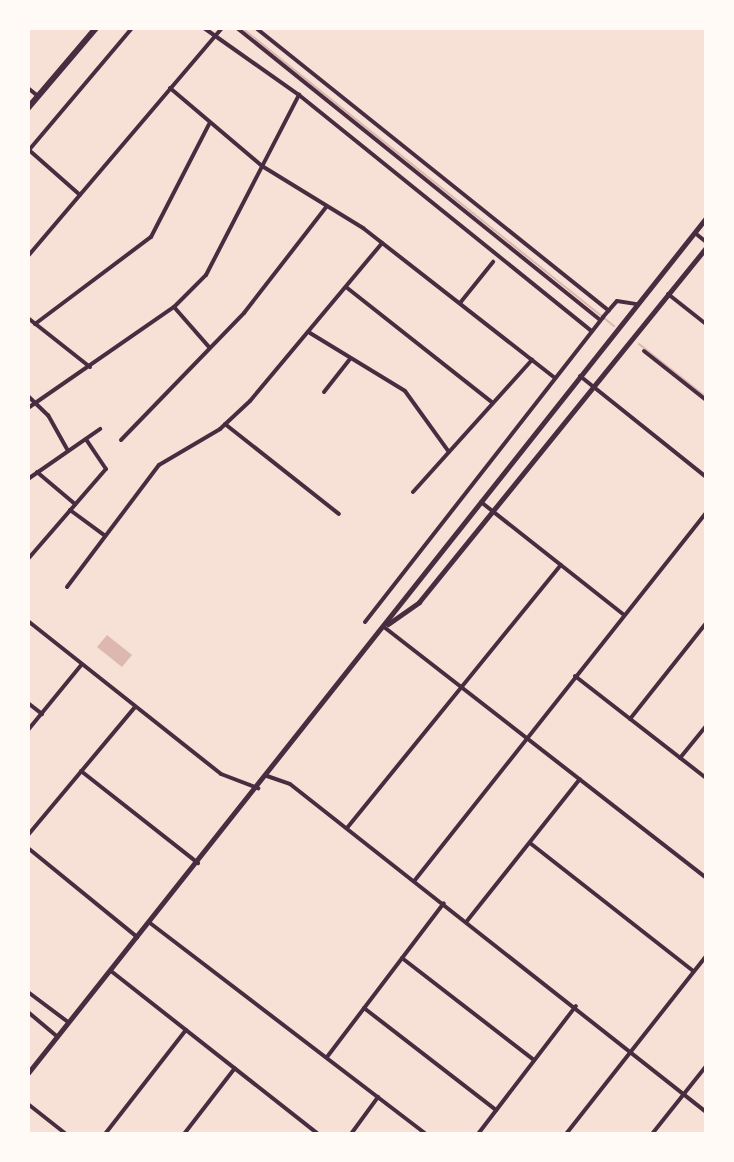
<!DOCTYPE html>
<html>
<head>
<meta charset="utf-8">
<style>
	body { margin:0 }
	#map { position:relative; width:734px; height:1162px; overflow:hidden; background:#f7e1d7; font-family:"Fira Sans",sans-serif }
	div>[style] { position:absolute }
	.water>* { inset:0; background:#dcb8b0 }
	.stream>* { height:2px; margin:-1px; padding:0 1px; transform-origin:1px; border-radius:1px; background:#dcb8b0 }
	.minor>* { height:4px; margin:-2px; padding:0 2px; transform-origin:2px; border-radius:2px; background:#4a2c40 }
	.primary>* { height:5px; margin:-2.5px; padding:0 2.5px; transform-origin:2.5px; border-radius:2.5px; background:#4a2c40 }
	.trunk>* { height:6px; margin:-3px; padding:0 3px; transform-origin:3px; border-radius:3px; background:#4a2c40 }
	span { translate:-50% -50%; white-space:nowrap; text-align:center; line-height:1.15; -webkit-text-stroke:5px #fffaf5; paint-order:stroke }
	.frame { position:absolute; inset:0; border:30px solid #fffaf5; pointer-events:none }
</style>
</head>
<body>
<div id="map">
	<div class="water">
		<div style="clip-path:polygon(107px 635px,132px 655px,122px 667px,97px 647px)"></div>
	</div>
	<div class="stream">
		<div style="left:242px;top:28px;width:477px;rotate:38.7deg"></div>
		<div style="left:639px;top:344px;width:85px;rotate:38.3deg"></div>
	</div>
	<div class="minor">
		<div style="left:204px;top:28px;width:116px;rotate:35.2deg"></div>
		<div style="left:299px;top:95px;width:376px;rotate:38.9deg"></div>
		<div style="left:237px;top:28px;width:466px;rotate:38.8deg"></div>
		<div style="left:256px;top:28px;width:452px;rotate:38.7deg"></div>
		<div style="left:28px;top:88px;width:13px;rotate:39deg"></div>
		<div style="left:170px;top:88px;width:121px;rotate:40.3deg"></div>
		<div style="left:262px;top:166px;width:119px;rotate:31.5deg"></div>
		<div style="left:363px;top:228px;width:242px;rotate:38deg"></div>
		<div style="left:80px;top:195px;width:68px;rotate:-138.6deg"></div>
		<div style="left:29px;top:150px;width:160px;rotate:-49.8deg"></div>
		<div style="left:695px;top:233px;width:14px;rotate:39deg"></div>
		<div style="left:28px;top:256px;width:299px;rotate:-49.6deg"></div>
		<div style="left:346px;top:287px;width:187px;rotate:38.3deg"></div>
		<div style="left:668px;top:294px;width:48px;rotate:38.3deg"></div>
		<div style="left:460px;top:303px;width:53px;rotate:-51.2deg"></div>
		<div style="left:174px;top:307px;width:53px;rotate:48.8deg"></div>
		<div style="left:28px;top:318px;width:79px;rotate:38.3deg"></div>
		<div style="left:35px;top:324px;width:145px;rotate:-36.9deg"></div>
		<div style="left:151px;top:237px;width:127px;rotate:-62.8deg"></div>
		<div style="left:310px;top:333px;width:111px;rotate:31.4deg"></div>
		<div style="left:405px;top:391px;width:75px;rotate:54.2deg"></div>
		<div style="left:644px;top:351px;width:79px;rotate:38.3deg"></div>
		<div style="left:580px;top:376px;width:161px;rotate:38.7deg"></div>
		<div style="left:324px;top:392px;width:42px;rotate:-51.8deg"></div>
		<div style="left:28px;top:396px;width:28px;rotate:44deg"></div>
		<div style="left:48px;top:415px;width:41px;rotate:60.9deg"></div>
		<div style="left:28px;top:408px;width:178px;rotate:-34.7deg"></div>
		<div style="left:174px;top:307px;width:45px;rotate:-45deg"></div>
		<div style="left:206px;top:275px;width:203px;rotate:-62.7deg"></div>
		<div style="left:225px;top:424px;width:145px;rotate:38.3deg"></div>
		<div style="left:121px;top:440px;width:177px;rotate:-45.9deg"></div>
		<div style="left:244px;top:313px;width:135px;rotate:-52.2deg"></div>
		<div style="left:37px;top:472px;width:50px;rotate:40.1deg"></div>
		<div style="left:28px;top:479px;width:88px;rotate:-34.8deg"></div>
		<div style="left:413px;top:492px;width:178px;rotate:-48deg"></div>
		<div style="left:481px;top:502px;width:182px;rotate:38.3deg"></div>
		<div style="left:70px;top:510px;width:42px;rotate:36.3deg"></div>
		<div style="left:28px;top:559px;width:119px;rotate:-49.1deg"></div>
		<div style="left:106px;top:469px;width:36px;rotate:-124deg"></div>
		<div style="left:67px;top:587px;width:153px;rotate:-53deg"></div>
		<div style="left:159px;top:465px;width:71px;rotate:-30.5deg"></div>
		<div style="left:220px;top:429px;width:41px;rotate:-43deg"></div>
		<div style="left:250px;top:401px;width:206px;rotate:-50.1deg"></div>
		<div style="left:28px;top:621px;width:246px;rotate:38.4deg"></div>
		<div style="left:221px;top:774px;width:40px;rotate:21deg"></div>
		<div style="left:365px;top:622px;width:387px;rotate:-52deg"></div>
		<div style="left:603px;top:317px;width:21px;rotate:-49deg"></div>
		<div style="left:617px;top:301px;width:20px;rotate:9deg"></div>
		<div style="left:384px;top:627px;width:408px;rotate:37.9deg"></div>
		<div style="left:575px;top:676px;width:166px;rotate:37.9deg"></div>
		<div style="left:28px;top:703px;width:18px;rotate:38deg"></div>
		<div style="left:630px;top:719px;width:122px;rotate:-51.6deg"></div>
		<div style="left:28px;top:730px;width:85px;rotate:-50.7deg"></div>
		<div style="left:680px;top:758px;width:41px;rotate:-50.9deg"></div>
		<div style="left:81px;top:771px;width:149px;rotate:38.2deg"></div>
		<div style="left:267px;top:776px;width:24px;rotate:19deg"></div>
		<div style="left:290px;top:784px;width:530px;rotate:38.25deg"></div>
		<div style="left:347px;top:828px;width:339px;rotate:-50.9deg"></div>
		<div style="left:28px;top:835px;width:167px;rotate:-50.1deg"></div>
		<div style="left:530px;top:843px;width:207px;rotate:38.1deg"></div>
		<div style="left:28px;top:848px;width:141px;rotate:39.2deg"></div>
		<div style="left:415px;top:880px;width:468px;rotate:-51.6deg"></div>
		<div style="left:467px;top:921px;width:181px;rotate:-51.5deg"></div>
		<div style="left:150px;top:923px;width:347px;rotate:37.4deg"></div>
		<div style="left:402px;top:958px;width:167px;rotate:37.7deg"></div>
		<div style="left:111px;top:971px;width:263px;rotate:38.2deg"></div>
		<div style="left:28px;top:992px;width:50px;rotate:36.9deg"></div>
		<div style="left:364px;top:1008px;width:167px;rotate:37.7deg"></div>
		<div style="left:28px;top:1012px;width:38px;rotate:40deg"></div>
		<div style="left:327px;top:1057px;width:193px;rotate:-52.8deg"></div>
		<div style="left:28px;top:1104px;width:48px;rotate:38.3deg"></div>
		<div style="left:105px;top:1134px;width:132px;rotate:-52.1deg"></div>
		<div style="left:184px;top:1134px;width:83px;rotate:-52.3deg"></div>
		<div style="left:351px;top:1134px;width:46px;rotate:-53.9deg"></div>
		<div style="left:478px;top:1134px;width:161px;rotate:-52.6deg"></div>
		<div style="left:566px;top:1134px;width:226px;rotate:-51.8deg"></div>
		<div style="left:652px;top:1134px;width:87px;rotate:-51.5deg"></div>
	</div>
	<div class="primary">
		<div style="left:388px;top:624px;width:38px;rotate:-35deg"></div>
		<div style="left:419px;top:602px;width:456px;rotate:-51deg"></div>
		<div style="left:28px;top:1073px;width:1091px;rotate:-51.59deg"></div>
	</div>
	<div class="trunk">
		<div style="left:28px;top:108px;width:105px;rotate:-49.6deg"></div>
	</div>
	<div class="frame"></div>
</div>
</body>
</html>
